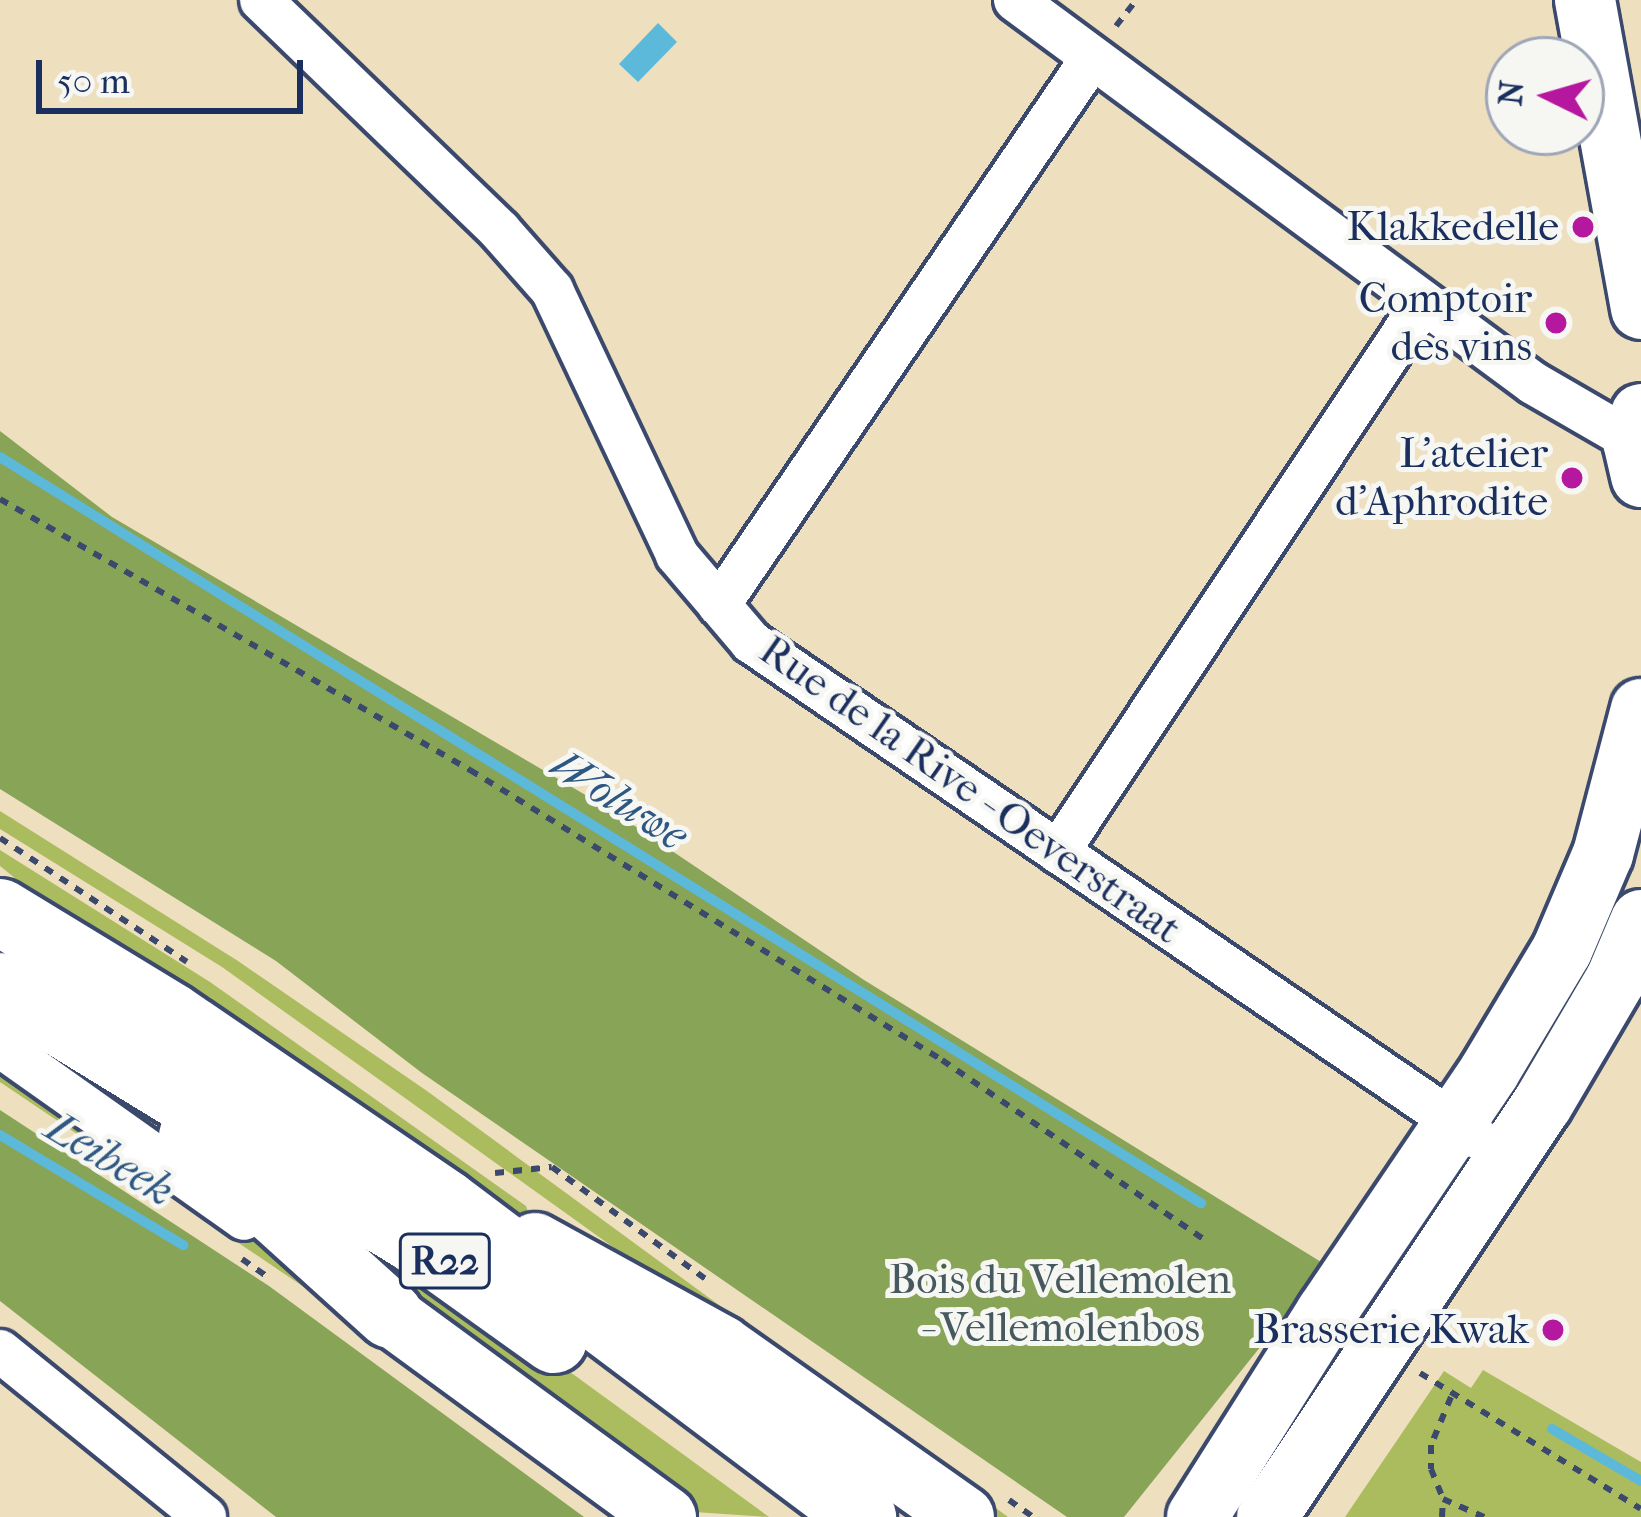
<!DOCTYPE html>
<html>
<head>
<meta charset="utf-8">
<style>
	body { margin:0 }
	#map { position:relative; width:1641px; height:1517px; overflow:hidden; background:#eedfbf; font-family:"IM FELL French Canon",serif }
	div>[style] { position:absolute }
	.green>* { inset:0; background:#abbc5f }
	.forest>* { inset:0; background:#88a456 }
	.water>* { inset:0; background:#5cb9da }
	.stream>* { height:10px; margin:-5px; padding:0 5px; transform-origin:5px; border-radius:5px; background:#5cb9da }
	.path>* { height:6px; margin-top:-3px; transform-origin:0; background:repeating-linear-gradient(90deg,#3b496d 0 9px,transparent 0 18px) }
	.roads { filter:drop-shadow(3px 0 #3b496d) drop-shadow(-3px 0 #3b496d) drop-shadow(0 3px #3b496d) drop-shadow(0 -3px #3b496d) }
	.street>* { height:42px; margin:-21px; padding:0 21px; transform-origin:21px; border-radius:21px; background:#fff }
	.secondary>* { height:60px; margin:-30px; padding:0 30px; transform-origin:30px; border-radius:30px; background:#fff }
	.highway>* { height:66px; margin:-33px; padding:0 33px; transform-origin:33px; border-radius:33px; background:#fff }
	.dots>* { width:33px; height:33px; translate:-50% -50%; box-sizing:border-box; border:6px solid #f6f6f2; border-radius:50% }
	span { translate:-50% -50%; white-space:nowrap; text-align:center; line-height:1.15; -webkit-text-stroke:10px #f6f6f2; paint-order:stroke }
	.shield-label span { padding:3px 9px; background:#f6f6f2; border:3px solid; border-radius:9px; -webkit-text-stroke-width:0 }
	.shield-label { font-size:39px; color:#1b2f5e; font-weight:700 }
	.poi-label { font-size:42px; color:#1b2f5e }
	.right { translate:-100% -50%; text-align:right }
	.street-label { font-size:42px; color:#1b2f5e }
	.park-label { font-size:42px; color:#46595e }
	.water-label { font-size:45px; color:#2e5883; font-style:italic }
	.north { position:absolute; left:1485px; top:36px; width:120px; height:120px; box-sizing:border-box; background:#f6f6f2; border:3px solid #9ea6b7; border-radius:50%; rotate:275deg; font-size:33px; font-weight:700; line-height:48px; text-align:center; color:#1b2f5e }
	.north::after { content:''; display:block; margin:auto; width:42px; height:54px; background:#b5179e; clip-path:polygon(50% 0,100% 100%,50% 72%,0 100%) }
	.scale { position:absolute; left:36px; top:60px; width:267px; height:54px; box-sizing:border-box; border:6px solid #1b2f5e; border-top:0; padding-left:15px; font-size:36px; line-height:42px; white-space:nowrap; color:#1b2f5e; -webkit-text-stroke:9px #f6f6f2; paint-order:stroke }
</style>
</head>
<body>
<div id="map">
	<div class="green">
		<div style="clip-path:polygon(0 811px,238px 961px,427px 1091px,1008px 1517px,990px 1517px,222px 967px,0 829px)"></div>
		<div style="clip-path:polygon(0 850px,210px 982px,526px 1206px,530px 1217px,523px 1219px,451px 1177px,193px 992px,21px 883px,0 866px)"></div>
		<div style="clip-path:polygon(0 1072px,55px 1106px,337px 1298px,332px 1306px,0 1082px)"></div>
		<div style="clip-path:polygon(250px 1165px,485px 1310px,769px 1517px,694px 1512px,401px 1301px)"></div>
		<div style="clip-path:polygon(1483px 1370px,1641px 1462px,1641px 1517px,1345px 1517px,1444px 1371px,1471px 1388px)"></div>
	</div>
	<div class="forest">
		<div style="clip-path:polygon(0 431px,112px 517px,611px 810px,864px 980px,1326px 1265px,1124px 1517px,1067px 1517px,422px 1073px,276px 961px,0 789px)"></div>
		<div style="clip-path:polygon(0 1110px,269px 1286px,584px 1517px,276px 1517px,0 1301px)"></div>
	</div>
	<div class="water">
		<div style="clip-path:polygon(658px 23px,677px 42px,638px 82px,619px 64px)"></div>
	</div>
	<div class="stream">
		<div style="left:0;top:457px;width:1414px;rotate:31.85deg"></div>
		<div style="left:0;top:1135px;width:214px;rotate:31deg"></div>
		<div style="left:1552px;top:1429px;width:103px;rotate:30.3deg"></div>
	</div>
	<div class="path">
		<div style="left:1116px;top:26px;width:33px;rotate:-52deg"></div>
		<div style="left:0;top:499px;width:543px;rotate:29.97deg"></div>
		<div style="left:470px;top:770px;width:554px;rotate:31.57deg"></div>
		<div style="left:942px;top:1060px;width:319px;rotate:34.4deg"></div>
		<div style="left:0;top:838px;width:224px;rotate:33.5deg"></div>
		<div style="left:495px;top:1173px;width:57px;rotate:-6deg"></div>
		<div style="left:552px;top:1167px;width:192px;rotate:36.1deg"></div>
		<div style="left:242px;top:1259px;width:28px;rotate:35deg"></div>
		<div style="left:1420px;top:1373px;width:259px;rotate:31.6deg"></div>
		<div style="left:1451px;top:1397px;width:52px;rotate:112.6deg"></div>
		<div style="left:1431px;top:1445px;width:24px;rotate:90deg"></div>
		<div style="left:1431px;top:1469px;width:32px;rotate:68deg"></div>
		<div style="left:1443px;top:1499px;width:45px;rotate:23.7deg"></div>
		<div style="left:1009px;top:1500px;width:29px;rotate:35deg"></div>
		<div style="left:1442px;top:1517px;width:18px;rotate:-87deg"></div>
	</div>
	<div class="roads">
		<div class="street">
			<div style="left:261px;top:0;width:332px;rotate:44deg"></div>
			<div style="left:500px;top:231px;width:79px;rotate:48.6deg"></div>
			<div style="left:552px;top:290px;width:293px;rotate:64.7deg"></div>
			<div style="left:677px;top:555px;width:114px;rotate:49.6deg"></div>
			<div style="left:751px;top:642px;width:878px;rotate:34.32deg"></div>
			<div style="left:1015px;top:0;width:644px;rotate:36.48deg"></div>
			<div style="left:1533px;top:383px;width:116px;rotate:30.1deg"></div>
			<div style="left:719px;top:605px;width:662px;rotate:-55.71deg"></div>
			<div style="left:1058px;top:852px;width:659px;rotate:-56.38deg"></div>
			<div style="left:0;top:1046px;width:299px;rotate:35.3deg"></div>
			<div style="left:0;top:1351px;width:264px;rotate:39deg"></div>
		</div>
		<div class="secondary">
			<div style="left:1585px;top:0;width:314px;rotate:79.7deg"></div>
			<div style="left:1641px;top:414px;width:28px;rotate:107deg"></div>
			<div style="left:1633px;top:441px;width:37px;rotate:77deg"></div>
			<div style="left:535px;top:1243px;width:213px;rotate:28.8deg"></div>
			<div style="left:722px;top:1346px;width:296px;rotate:35.2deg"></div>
			<div style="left:390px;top:1315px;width:342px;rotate:36.2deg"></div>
			<div style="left:1197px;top:1517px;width:241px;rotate:-57.7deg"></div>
			<div style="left:1326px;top:1313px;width:291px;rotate:-55.9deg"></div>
			<div style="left:1489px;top:1072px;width:142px;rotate:-59.1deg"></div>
			<div style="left:1562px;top:950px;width:104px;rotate:-66.9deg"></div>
			<div style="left:1603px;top:854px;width:150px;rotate:-75.3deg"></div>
			<div style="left:1267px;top:1517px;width:495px;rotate:-56.3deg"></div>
			<div style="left:1542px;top:1105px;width:146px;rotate:-59.6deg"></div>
			<div style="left:1616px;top:979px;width:64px;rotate:-67deg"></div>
		</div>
		<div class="highway">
			<div style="left:0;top:912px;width:200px;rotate:31.3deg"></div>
			<div style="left:171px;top:1016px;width:332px;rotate:34.3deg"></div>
			<div style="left:445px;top:1203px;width:523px;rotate:36.91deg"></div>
			<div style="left:0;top:986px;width:481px;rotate:31.5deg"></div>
			<div style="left:410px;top:1237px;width:177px;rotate:35.6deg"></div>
			<div style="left:192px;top:1136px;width:267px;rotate:42.1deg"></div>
		</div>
	</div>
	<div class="dots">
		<div style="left:1583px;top:227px;background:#b5179e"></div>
		<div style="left:1556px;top:323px;background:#b5179e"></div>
		<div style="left:1572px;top:478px;background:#b5179e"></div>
		<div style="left:1553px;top:1330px;background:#b5179e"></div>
	</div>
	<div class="shield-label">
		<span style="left:445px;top:1261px">R22</span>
	</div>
	<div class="poi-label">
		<span class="right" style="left:1559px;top:227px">Klakkedelle</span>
		<span class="right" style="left:1532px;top:323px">Comptoir<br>des vins</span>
		<span class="right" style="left:1548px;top:478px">L'atelier<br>d'Aphrodite</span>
		<span class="right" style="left:1529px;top:1330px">Brasserie Kwak</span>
	</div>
	<div class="street-label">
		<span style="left:970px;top:790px;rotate:35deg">Rue de la Rive - Oeverstraat</span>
	</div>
	<div class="park-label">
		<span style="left:1060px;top:1304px">Bois du Vellemolen<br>- Vellemolenbos</span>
	</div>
	<div class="water-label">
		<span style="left:619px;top:800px;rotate:32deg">Woluwe</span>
		<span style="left:110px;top:1159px;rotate:31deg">Leibeek</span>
	</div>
	<div class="north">N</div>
	<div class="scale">50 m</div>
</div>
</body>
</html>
